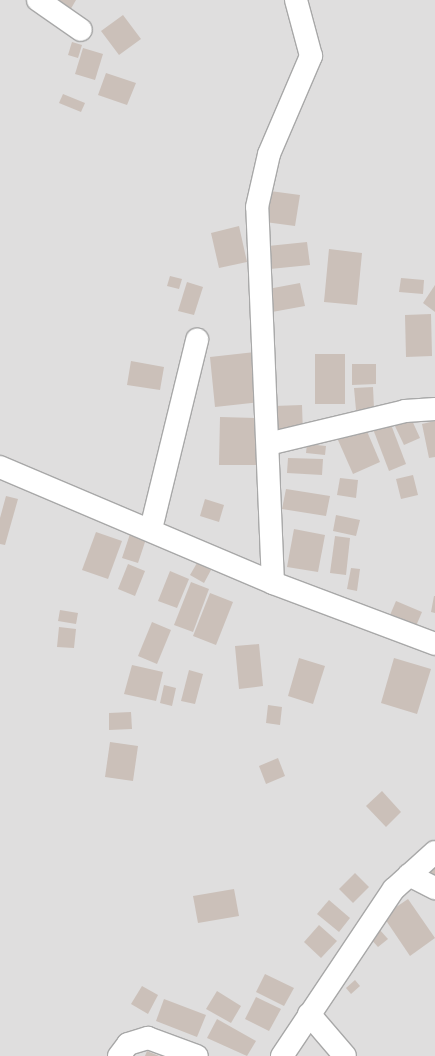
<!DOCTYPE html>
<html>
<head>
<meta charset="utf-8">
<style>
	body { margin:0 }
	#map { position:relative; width:435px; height:1056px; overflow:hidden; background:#f2eee7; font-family:"PT Sans Narrow",sans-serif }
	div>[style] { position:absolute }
	.residential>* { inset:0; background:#dfdede }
	.building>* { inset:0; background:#cbc0b9 }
	.roads { filter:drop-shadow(1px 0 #a8a8a8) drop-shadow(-1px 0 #a8a8a8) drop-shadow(0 1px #a8a8a8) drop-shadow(0 -1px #a8a8a8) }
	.minor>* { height:22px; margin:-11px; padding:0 11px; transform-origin:11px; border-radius:11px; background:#fff }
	span { translate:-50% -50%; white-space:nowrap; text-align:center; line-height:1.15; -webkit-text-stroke:5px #fff; paint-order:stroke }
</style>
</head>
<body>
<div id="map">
	<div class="residential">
		<div style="clip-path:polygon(0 0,435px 0,435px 1056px,0 1056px)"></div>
	</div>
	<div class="building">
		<div style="clip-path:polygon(57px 0,76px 0,69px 12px)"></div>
		<div style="clip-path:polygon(123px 15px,141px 39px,119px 55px,101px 31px)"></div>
		<div style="clip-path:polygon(72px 42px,82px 45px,78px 58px,68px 55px)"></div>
		<div style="clip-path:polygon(83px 48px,103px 54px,95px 80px,75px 74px)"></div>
		<div style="clip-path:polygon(106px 73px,136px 83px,127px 105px,98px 95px)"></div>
		<div style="clip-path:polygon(63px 94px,85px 103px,81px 112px,59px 103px)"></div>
		<div style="clip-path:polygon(270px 191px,300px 195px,295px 226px,265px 222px)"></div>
		<div style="clip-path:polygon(239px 226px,247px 262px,219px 268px,211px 233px)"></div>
		<div style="clip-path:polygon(307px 242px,310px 265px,270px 269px,268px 246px)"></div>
		<div style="clip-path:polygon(329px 249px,362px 253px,357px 305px,324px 302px)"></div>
		<div style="clip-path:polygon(170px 276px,182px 279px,179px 289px,167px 286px)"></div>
		<div style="clip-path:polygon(401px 278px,424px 280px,423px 294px,399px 292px)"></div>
		<div style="clip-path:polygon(187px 282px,203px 287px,194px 315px,178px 311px)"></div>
		<div style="clip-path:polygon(300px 283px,305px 306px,272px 312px,268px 289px)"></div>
		<div style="clip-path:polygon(435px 285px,435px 312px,423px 303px)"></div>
		<div style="clip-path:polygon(431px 314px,432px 356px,406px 357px,405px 315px)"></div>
		<div style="clip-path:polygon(255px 352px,261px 402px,215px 407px,210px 357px)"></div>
		<div style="clip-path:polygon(315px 354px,345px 354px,345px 404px,315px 404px)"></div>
		<div style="clip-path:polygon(131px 361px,164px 367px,160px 390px,127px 385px)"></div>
		<div style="clip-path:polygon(352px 364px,376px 364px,376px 384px,352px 385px)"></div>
		<div style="clip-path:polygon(373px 387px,374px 409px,356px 410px,354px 388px)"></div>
		<div style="clip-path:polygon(302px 405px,303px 435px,275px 436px,274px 406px)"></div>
		<div style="clip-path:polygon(410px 416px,420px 438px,404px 445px,394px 424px)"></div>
		<div style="clip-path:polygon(220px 417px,261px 418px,260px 465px,219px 465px)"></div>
		<div style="clip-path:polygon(435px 421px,435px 457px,429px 458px,422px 424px)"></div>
		<div style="clip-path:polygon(390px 422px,406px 464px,389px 471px,373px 429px)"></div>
		<div style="clip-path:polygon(366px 429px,380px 462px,353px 474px,338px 440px)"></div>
		<div style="clip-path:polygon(307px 444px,326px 446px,325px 455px,306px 453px)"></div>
		<div style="clip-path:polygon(288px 458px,323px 459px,322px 475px,287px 473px)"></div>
		<div style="clip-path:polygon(413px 475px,418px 495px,401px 499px,396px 479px)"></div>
		<div style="clip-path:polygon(340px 478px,358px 480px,356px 498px,337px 495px)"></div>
		<div style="clip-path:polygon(286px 489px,330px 496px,326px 516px,282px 509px)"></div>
		<div style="clip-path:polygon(6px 496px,18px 499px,5px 545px,0 544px,0 518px)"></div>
		<div style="clip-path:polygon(205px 499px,224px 505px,219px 522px,200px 516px)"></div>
		<div style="clip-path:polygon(336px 515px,360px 520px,356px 536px,333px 531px)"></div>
		<div style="clip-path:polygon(294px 529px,325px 535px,318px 572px,287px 567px)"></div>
		<div style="clip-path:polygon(131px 531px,147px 536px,138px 563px,122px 558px)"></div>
		<div style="clip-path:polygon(96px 532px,122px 541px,108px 579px,82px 570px)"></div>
		<div style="clip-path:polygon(335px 536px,350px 538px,346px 575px,330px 573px)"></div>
		<div style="clip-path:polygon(197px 563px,211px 570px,204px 583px,190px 575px)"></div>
		<div style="clip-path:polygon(128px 564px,145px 571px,135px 596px,118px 589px)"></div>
		<div style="clip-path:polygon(351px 568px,360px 569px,357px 591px,347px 589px)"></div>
		<div style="clip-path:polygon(170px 571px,189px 579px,177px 608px,158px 601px)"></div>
		<div style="clip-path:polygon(191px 582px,209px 589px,193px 632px,174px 625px)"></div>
		<div style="clip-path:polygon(210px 593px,233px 602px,216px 645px,193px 636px)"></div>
		<div style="clip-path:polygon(434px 596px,435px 596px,435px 613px,431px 612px)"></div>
		<div style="clip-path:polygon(396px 601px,422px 612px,416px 626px,390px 615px)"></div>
		<div style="clip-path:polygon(60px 610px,78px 613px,76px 624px,58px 621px)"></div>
		<div style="clip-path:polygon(152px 622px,171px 630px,157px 664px,138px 656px)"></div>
		<div style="clip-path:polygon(59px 627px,76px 629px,74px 648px,57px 647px)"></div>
		<div style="clip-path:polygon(259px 644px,263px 686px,239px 689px,235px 646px)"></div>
		<div style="clip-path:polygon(299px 658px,325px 666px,313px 704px,288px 696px)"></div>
		<div style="clip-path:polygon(394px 658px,431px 669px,417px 714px,381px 703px)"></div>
		<div style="clip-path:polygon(132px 665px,163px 672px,156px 701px,124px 694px)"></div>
		<div style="clip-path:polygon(189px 670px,203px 674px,195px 704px,181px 701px)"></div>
		<div style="clip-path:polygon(164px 685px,176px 688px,172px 706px,160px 703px)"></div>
		<div style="clip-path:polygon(268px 705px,282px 707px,280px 725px,266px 723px)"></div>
		<div style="clip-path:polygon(131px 712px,132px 729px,109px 730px,109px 713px)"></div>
		<div style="clip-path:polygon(110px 742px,138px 746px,133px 781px,105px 777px)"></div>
		<div style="clip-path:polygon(278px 758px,285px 776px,266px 784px,259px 766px)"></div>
		<div style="clip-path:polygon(382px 791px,401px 812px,386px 827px,366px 806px)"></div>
		<div style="clip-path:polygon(435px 866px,435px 879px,428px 871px)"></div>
		<div style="clip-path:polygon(355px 873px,369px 887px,353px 903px,339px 889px)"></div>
		<div style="clip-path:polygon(234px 889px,239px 916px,198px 923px,193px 896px)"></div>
		<div style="clip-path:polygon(408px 899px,435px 938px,410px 956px,383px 916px)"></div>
		<div style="clip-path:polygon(329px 900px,350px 918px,339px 932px,317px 914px)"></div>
		<div style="clip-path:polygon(319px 925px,337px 941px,321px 958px,304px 942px)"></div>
		<div style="clip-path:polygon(379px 929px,388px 939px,378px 947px,369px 937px)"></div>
		<div style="clip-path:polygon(265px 974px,294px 988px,284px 1006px,256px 992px)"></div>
		<div style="clip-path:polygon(355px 980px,360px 986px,351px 994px,346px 988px)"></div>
		<div style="clip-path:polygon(142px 986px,158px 995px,148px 1014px,131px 1004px)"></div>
		<div style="clip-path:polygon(217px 991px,241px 1006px,231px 1023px,206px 1009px)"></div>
		<div style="clip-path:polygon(256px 997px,281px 1009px,269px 1031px,245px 1019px)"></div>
		<div style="clip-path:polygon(164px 999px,206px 1015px,197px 1037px,156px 1021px)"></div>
		<div style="clip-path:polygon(217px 1019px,256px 1041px,247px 1056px,207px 1038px)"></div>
		<div style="clip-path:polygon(147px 1051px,159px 1056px,145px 1056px)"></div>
	</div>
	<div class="roads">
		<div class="minor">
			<div style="left:38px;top:0;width:52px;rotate:34.9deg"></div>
			<div style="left:268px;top:444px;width:141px;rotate:-13.5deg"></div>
			<div style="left:405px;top:411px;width:30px;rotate:-4deg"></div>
			<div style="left:0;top:467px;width:297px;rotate:23deg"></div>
			<div style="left:273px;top:583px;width:173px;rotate:20.6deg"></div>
			<div style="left:151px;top:529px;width:195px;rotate:-76.3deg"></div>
			<div style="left:273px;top:583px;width:376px;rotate:-92.4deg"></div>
			<div style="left:257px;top:207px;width:54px;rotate:-77.2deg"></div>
			<div style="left:269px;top:154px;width:107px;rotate:-66.8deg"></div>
			<div style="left:311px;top:56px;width:58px;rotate:-105deg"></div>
			<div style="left:409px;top:875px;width:29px;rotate:27deg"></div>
			<div style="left:309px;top:1014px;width:55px;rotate:49.4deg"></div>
			<div style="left:119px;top:1056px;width:15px;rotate:-53deg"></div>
			<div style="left:128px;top:1044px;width:21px;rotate:-17deg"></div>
			<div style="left:148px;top:1038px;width:52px;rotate:20.2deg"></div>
			<div style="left:282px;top:1056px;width:201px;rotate:-56.2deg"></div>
			<div style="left:394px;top:889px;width:55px;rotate:-42.1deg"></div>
		</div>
	</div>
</div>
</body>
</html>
